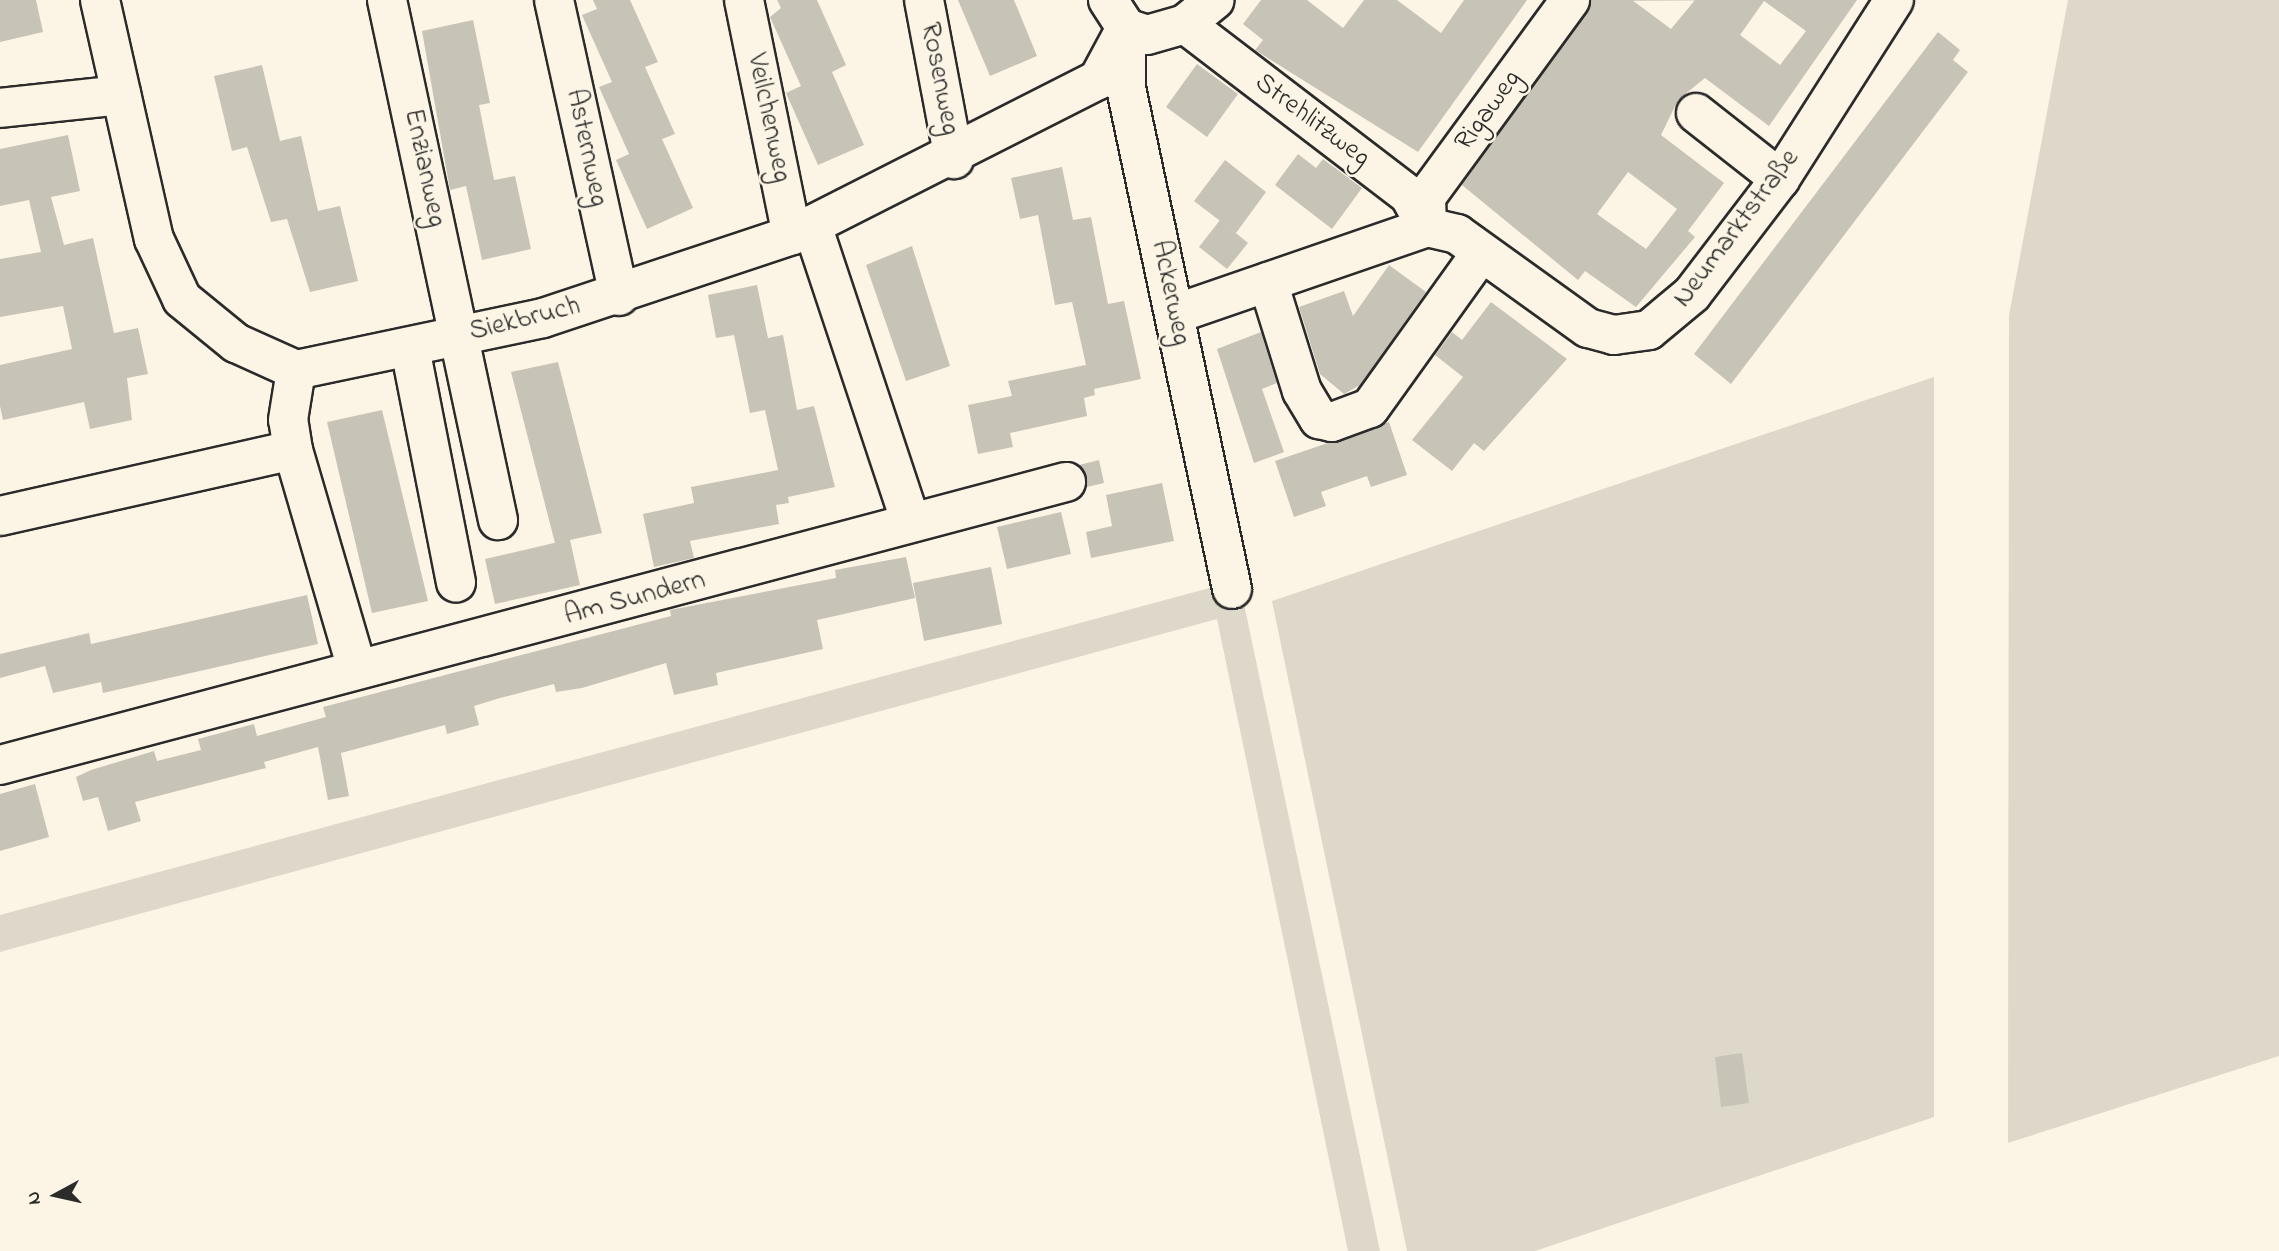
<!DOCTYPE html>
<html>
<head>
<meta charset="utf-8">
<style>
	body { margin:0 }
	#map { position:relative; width:2279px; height:1251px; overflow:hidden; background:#fcf5e5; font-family:"Indie Flower",sans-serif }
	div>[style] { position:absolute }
	.green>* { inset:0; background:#ded8ca }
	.building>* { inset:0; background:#c8c3b7 }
	.roads { filter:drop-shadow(2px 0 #2b2b2b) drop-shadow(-2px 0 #2b2b2b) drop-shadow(0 2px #2b2b2b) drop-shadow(0 -2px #2b2b2b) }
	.minor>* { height:38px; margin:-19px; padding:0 19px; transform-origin:19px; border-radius:19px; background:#fcf5e5 }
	span { translate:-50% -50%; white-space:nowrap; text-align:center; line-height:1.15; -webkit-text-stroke:5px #fcf5e5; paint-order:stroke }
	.street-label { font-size:28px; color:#2b2b2b }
	.north { position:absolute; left:21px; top:1160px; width:70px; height:70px; -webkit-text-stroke:5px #fcf5e5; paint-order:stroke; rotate:262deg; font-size:19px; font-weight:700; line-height:28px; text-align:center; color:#2b2b2b }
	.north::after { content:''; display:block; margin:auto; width:24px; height:32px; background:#2b2b2b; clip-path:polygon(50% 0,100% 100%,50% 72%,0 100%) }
</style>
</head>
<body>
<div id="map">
	<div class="green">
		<div style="clip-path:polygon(2068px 0,2279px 0,2279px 1056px,2008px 1143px,2009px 315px)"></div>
		<div style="clip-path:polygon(1934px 377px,1934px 1117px,1535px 1251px,1407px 1251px,1272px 601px)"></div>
		<div style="clip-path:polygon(1239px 580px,1380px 1251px,1348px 1251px,1217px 619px,0 952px,0 915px)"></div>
	</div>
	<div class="building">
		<div style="clip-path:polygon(0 0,36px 0,43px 32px,0 42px)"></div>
		<div style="clip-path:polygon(593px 0,630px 0,658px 62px,645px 67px,675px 134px,662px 139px,693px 208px,647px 229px,616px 160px,629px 154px,599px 87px,612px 82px,582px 15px,597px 9px)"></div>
		<div style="clip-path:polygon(777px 0,817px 0,846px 65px,832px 72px,864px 145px,818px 165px,786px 93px,801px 86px,770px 17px,781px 8px)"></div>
		<div style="clip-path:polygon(958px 0,1014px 0,1037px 56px,990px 76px)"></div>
		<div style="clip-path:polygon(1261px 0,1307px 0,1343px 28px,1364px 0,1397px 0,1441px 33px,1464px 0,1527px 0,1418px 152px,1255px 50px,1263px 40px,1243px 24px)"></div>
		<div style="clip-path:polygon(evenodd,1591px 0,1632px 0,1671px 29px,1695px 0,1857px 0,1769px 126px,1705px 78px,1678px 100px,1661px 135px,1724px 183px,1688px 231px,1695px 237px,1636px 307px,1585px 271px,1578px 280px,1462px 185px,1591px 0,1764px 1px,1806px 31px,1780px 65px,1740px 35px,1764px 1px,1591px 0,1628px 172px,1677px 209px,1646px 249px,1597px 214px,1628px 172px)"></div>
		<div style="clip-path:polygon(473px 20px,490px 103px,479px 105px,494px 180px,515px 176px,531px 249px,482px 260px,466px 186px,450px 190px,422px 31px)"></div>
		<div style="clip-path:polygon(1938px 32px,1960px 50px,1953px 60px,1968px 72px,1731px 384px,1694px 354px)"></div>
		<div style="clip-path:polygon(1197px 64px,1238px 94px,1207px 137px,1166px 107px)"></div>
		<div style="clip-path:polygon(262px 65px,280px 141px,301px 136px,318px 211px,340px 206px,358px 281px,310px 292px,287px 219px,271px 222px,247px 147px,232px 151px,214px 76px)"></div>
		<div style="clip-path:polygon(68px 135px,80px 191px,51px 197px,64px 245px,93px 238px,114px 333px,138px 328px,148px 374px,127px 378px,132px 420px,90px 429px,84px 402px,3px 420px,0 406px,0 365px,72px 349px,63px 306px,0 317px,0 259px,41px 252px,29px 200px,0 206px,0 149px)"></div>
		<div style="clip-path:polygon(1298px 154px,1316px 168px,1323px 159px,1362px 188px,1332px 229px,1275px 185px)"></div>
		<div style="clip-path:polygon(1225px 160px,1266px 192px,1236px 233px,1194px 201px)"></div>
		<div style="clip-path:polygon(1062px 167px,1073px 220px,1091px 217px,1108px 304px,1124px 301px,1141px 379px,1094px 389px,1095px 395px,1084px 398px,1087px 416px,1010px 433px,1013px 447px,978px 454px,968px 405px,1012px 396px,1008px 381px,1086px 365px,1072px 302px,1055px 305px,1038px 215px,1020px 219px,1011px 178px)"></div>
		<div style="clip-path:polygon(1220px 220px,1248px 243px,1227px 269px,1199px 247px)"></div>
		<div style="clip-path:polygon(912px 246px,950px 366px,906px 381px,866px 265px)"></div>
		<div style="clip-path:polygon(1389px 265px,1426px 292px,1360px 385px,1344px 394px,1320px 374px,1299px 307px,1344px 291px,1353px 316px)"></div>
		<div style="clip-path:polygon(757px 285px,768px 338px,783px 335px,797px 410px,814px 406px,835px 487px,788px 497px,789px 503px,776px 505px,779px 524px,690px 541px,694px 558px,654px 567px,643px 514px,694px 503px,691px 487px,778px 470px,765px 410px,750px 413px,734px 335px,716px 338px,708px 295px)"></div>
		<div style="clip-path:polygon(1491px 302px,1567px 359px,1484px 451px,1474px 443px,1452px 471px,1412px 440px,1463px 377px,1435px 355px,1452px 332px,1462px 340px)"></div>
		<div style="clip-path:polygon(1261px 332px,1277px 383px,1262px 389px,1284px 452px,1254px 463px,1217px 349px)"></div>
		<div style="clip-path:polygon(558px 362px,602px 533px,570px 540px,580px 585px,495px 604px,485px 559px,567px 540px,555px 543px,511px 372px)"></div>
		<div style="clip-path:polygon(382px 410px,428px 601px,372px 613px,327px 422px)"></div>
		<div style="clip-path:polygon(1389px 422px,1407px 475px,1371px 487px,1367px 476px,1321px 492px,1326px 506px,1294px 517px,1275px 461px)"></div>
		<div style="clip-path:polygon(1099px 460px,1104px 483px,1087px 487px,1079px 465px)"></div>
		<div style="clip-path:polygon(1162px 483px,1174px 541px,1091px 558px,1086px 532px,1112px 526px,1106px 495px)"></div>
		<div style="clip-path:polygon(1061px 512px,1071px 554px,1007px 569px,997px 527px)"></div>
		<div style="clip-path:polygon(906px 557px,915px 598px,817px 620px,823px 649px,716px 673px,718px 685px,674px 695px,666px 663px,582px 688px,556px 692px,554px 684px,500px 698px,474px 706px,479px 725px,447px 734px,445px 725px,341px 753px,349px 796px,328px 800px,318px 747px,264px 762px,266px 768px,135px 802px,141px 821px,108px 831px,98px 797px,83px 801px,76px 777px,91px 770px,154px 751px,157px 761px,201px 750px,198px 739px,254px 724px,257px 736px,326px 717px,323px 707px,671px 616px,670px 610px,836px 578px,835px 570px)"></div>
		<div style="clip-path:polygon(991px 567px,1002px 624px,924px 641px,913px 583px)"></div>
		<div style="clip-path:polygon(307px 595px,318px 644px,103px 693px,101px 682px,53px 693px,45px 666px,0 678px,0 654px,89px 633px,91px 644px)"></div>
		<div style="clip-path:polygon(35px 784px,49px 837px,0 851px,0 794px)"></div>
		<div style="clip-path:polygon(1742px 1053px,1749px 1103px,1721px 1107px,1715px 1057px)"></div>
	</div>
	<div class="roads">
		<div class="minor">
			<div style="left:100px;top:0;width:245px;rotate:77.3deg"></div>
			<div style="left:154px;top:239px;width:66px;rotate:65deg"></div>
			<div style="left:182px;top:299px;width:70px;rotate:39.2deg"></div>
			<div style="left:236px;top:343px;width:66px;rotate:24.2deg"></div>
			<div style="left:296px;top:370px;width:252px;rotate:-11.9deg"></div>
			<div style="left:543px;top:318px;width:262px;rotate:-18.4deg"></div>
			<div style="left:792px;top:235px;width:343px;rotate:-26.9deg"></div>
			<div style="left:1098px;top:80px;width:59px;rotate:-61.7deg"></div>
			<div style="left:387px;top:0;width:532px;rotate:77.95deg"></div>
			<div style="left:554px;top:0;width:303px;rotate:77.6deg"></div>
			<div style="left:744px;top:0;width:240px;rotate:78.5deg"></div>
			<div style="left:924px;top:0;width:162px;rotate:79.3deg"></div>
			<div style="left:1108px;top:0;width:33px;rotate:57deg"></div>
			<div style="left:1126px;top:28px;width:22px;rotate:18deg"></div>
			<div style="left:1147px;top:35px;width:40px;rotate:-16deg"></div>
			<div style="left:1185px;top:24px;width:38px;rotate:-39deg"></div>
			<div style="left:1185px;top:24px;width:282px;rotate:37.4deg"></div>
			<div style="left:1409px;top:195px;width:37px;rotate:61deg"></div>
			<div style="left:1126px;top:34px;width:54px;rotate:90deg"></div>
			<div style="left:1126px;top:88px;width:512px;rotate:78.05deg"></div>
			<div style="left:0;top:108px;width:122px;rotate:-6.1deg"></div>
			<div style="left:1696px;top:113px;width:107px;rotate:38.2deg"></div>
			<div style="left:812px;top:225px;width:311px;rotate:71.6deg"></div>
			<div style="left:1427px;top:227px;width:30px;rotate:-92deg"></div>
			<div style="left:1426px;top:197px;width:244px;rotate:-53.8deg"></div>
			<div style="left:1268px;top:282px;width:114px;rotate:72.7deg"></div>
			<div style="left:1302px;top:391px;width:33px;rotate:59deg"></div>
			<div style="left:1319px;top:419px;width:13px;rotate:13deg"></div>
			<div style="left:1332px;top:422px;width:40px;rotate:-20.2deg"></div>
			<div style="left:1370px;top:408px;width:191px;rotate:-54.4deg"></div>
			<div style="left:1175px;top:314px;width:267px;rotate:-19deg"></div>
			<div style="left:1427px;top:227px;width:31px;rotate:13deg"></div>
			<div style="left:1457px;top:234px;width:161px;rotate:35.7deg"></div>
			<div style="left:1588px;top:328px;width:27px;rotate:15deg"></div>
			<div style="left:1614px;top:335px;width:35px;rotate:-8deg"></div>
			<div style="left:1649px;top:330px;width:56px;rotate:-39.9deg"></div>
			<div style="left:1692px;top:294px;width:145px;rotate:-52.6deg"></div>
			<div style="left:1780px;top:179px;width:212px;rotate:-57.5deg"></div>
			<div style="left:410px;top:348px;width:239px;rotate:78.9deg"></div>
			<div style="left:293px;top:450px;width:30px;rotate:-99deg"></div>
			<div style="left:288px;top:420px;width:51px;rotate:-80.9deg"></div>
			<div style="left:0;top:516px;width:300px;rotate:-12.7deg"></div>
			<div style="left:293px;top:450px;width:225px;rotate:73.7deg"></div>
			<div style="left:0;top:765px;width:1103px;rotate:-14.87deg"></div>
		</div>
	</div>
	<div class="street-label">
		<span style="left:939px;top:79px;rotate:79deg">Rosenweg</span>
		<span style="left:1489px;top:111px;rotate:-54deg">Rigaweg</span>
		<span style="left:768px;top:118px;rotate:78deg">Veilchenweg</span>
		<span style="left:1312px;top:121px;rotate:37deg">Strehlitzweg</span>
		<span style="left:586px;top:148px;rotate:78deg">Asternweg</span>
		<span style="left:424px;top:168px;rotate:78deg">Enzianweg</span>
		<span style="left:1737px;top:229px;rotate:-53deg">Neumarktstraße</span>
		<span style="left:1170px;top:293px;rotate:78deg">Ackerweg</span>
		<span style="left:525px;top:320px;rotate:-14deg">Siekbruch</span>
		<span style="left:635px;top:599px;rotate:-15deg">Am Sundern</span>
	</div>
	<div class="north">N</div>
</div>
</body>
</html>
